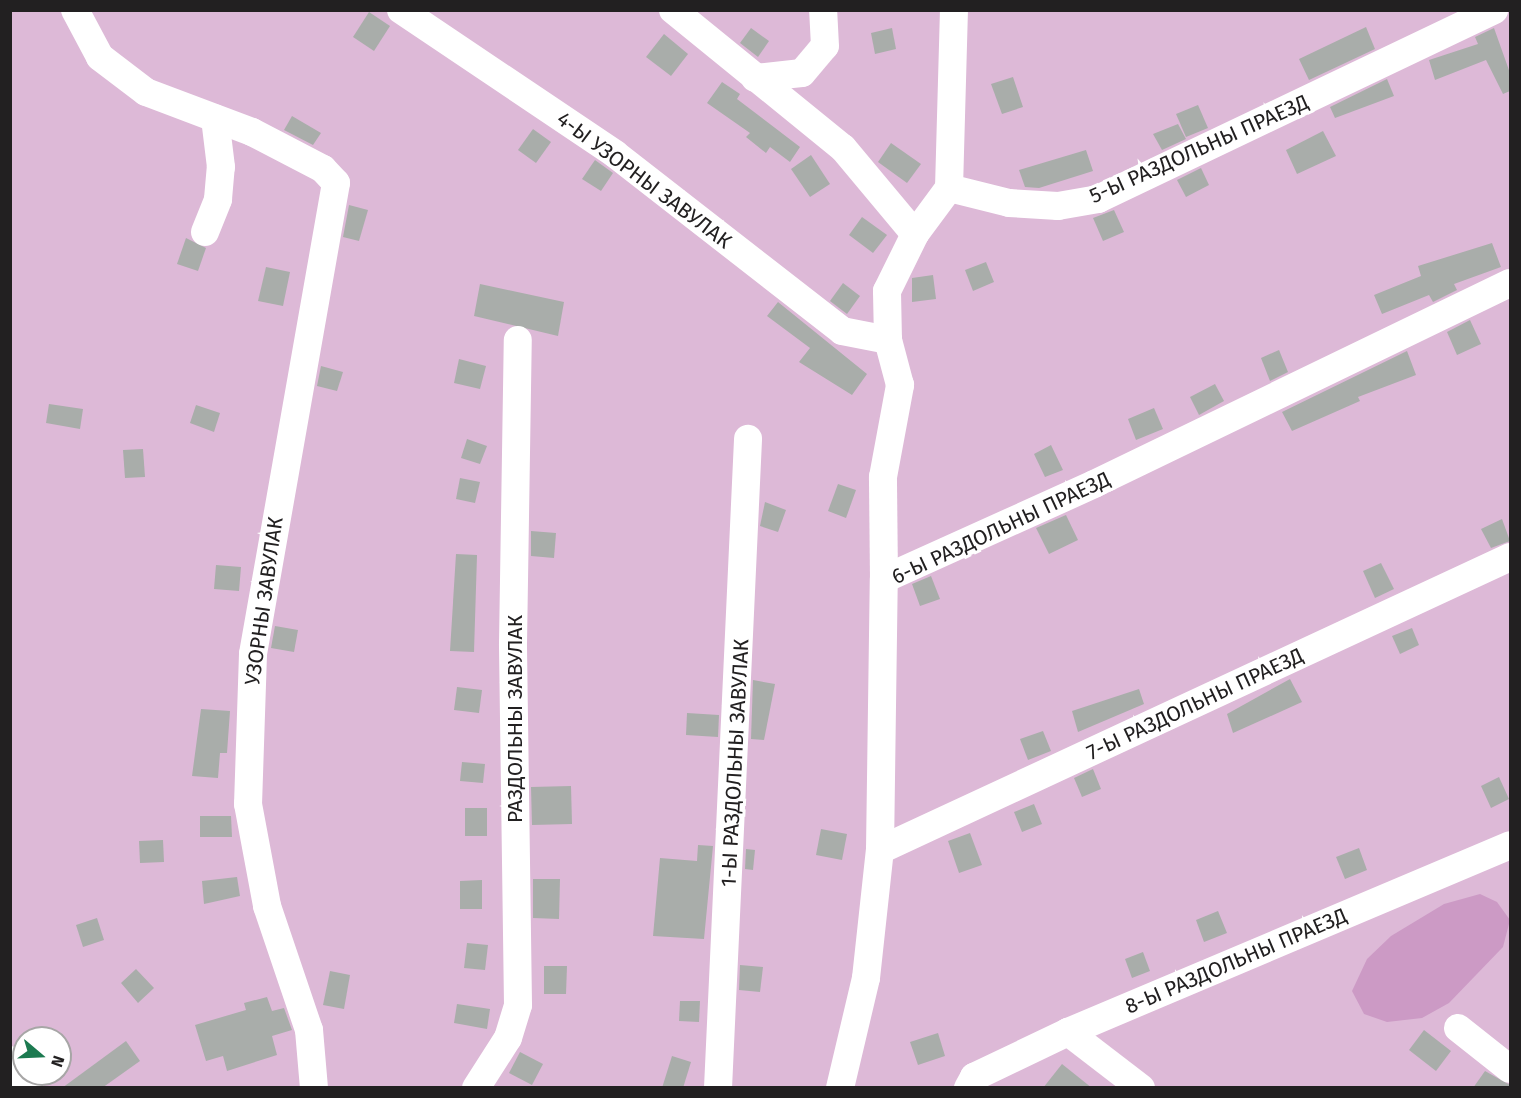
<!DOCTYPE html>
<html>
<head>
<meta charset="utf-8">
<style>
	body { margin:0 }
	#map { position:relative; width:1521px; height:1098px; overflow:hidden; background:#e4dfe3; font-family:"Fira Sans",sans-serif }
	div>[style] { position:absolute }
	.green>* { inset:0; background:#ddb9d7 }
	.water>* { inset:0; background:#cc9ac5 }
	.building>* { inset:0; background:#a9adaa }
	.minor>* { height:28px; margin:-14px; padding:0 14px; transform-origin:14px; border-radius:14px; background:#fff }
	span { translate:-50% -50%; white-space:nowrap; text-align:center; line-height:1.15; -webkit-text-stroke:6px #fff; paint-order:stroke }
	.street-label { font-size:21px; color:#222021 }
	.frame { position:absolute; inset:0; border:12px solid #222021; pointer-events:none }
	.north { position:absolute; left:12px; top:1026px; width:60px; height:60px; box-sizing:border-box; background:#fff; border:2px solid #a7a6a6; border-radius:50%; rotate:109deg; font-size:16px; font-weight:700; line-height:24px; text-align:center; color:#222021 }
	.north::after { content:''; display:block; margin:auto; width:21px; height:27px; background:#1c7a50; clip-path:polygon(50% 0,100% 100%,50% 72%,0 100%) }
</style>
</head>
<body>
<div id="map">
	<div class="green">
		<div style="clip-path:polygon(evenodd,10px 11px,1510px 11px,1510px 1087px,11px 1087px,10px 11px,24px 1038px,60px 1038px,60px 1074px,24px 1074px,24px 1038px)"></div>
	</div>
	<div class="water">
		<div style="clip-path:polygon(1480px 894px,1497px 902px,1510px 920px,1503px 947px,1449px 1003px,1422px 1018px,1387px 1022px,1364px 1014px,1352px 991px,1367px 959px,1391px 936px,1444px 904px)"></div>
	</div>
	<div class="building">
		<div style="clip-path:polygon(369px 12px,390px 26px,374px 51px,353px 37px)"></div>
		<div style="clip-path:polygon(1366px 27px,1375px 49px,1309px 80px,1299px 59px)"></div>
		<div style="clip-path:polygon(751px 28px,769px 41px,758px 57px,740px 43px)"></div>
		<div style="clip-path:polygon(892px 28px,896px 49px,875px 54px,871px 33px)"></div>
		<div style="clip-path:polygon(1494px 28px,1510px 73px,1510px 91px,1503px 94px,1486px 60px,1435px 80px,1429px 60px,1478px 44px,1475px 37px)"></div>
		<div style="clip-path:polygon(664px 34px,688px 54px,671px 76px,646px 57px)"></div>
		<div style="clip-path:polygon(1013px 77px,1023px 107px,1002px 114px,991px 84px)"></div>
		<div style="clip-path:polygon(1387px 79px,1394px 96px,1335px 118px,1330px 107px)"></div>
		<div style="clip-path:polygon(722px 82px,740px 94px,737px 99px,800px 147px,790px 162px,770px 147px,766px 153px,746px 137px,750px 133px,707px 103px)"></div>
		<div style="clip-path:polygon(1198px 105px,1208px 128px,1186px 137px,1176px 114px)"></div>
		<div style="clip-path:polygon(292px 116px,321px 133px,313px 145px,284px 130px)"></div>
		<div style="clip-path:polygon(1178px 124px,1186px 139px,1162px 150px,1153px 134px)"></div>
		<div style="clip-path:polygon(533px 129px,551px 142px,536px 163px,518px 150px)"></div>
		<div style="clip-path:polygon(1323px 131px,1336px 156px,1297px 174px,1286px 150px)"></div>
		<div style="clip-path:polygon(891px 143px,921px 164px,907px 183px,878px 162px)"></div>
		<div style="clip-path:polygon(1086px 150px,1093px 171px,1039px 188px,1025px 187px,1019px 170px)"></div>
		<div style="clip-path:polygon(811px 155px,830px 184px,810px 197px,791px 169px)"></div>
		<div style="clip-path:polygon(595px 160px,613px 173px,601px 191px,582px 179px)"></div>
		<div style="clip-path:polygon(1201px 168px,1209px 185px,1186px 197px,1177px 180px)"></div>
		<div style="clip-path:polygon(349px 205px,368px 210px,359px 241px,343px 237px)"></div>
		<div style="clip-path:polygon(1114px 210px,1124px 232px,1103px 241px,1093px 218px)"></div>
		<div style="clip-path:polygon(862px 217px,887px 235px,873px 253px,849px 235px)"></div>
		<div style="clip-path:polygon(186px 238px,206px 248px,198px 271px,177px 264px)"></div>
		<div style="clip-path:polygon(1492px 243px,1501px 267px,1454px 284px,1457px 290px,1433px 302px,1429px 295px,1382px 314px,1374px 295px,1421px 276px,1418px 266px)"></div>
		<div style="clip-path:polygon(986px 262px,994px 282px,973px 291px,965px 270px)"></div>
		<div style="clip-path:polygon(266px 267px,290px 272px,283px 306px,258px 301px)"></div>
		<div style="clip-path:polygon(933px 275px,936px 299px,912px 302px,912px 278px)"></div>
		<div style="clip-path:polygon(843px 283px,860px 296px,847px 314px,830px 301px)"></div>
		<div style="clip-path:polygon(480px 284px,564px 302px,558px 336px,474px 316px)"></div>
		<div style="clip-path:polygon(778px 302px,867px 374px,852px 395px,799px 362px,810px 348px,767px 316px)"></div>
		<div style="clip-path:polygon(1470px 320px,1481px 344px,1457px 355px,1447px 332px)"></div>
		<div style="clip-path:polygon(1279px 350px,1288px 372px,1270px 381px,1261px 358px)"></div>
		<div style="clip-path:polygon(1407px 351px,1416px 375px,1358px 397px,1360px 401px,1292px 431px,1282px 412px)"></div>
		<div style="clip-path:polygon(459px 359px,486px 366px,480px 389px,454px 383px)"></div>
		<div style="clip-path:polygon(321px 366px,343px 372px,337px 391px,317px 386px)"></div>
		<div style="clip-path:polygon(1215px 384px,1224px 401px,1199px 415px,1190px 397px)"></div>
		<div style="clip-path:polygon(49px 404px,83px 409px,80px 429px,46px 423px)"></div>
		<div style="clip-path:polygon(196px 405px,220px 413px,214px 432px,190px 423px)"></div>
		<div style="clip-path:polygon(1154px 408px,1163px 429px,1136px 440px,1128px 419px)"></div>
		<div style="clip-path:polygon(467px 439px,487px 446px,480px 464px,461px 458px)"></div>
		<div style="clip-path:polygon(1051px 445px,1063px 470px,1045px 477px,1034px 454px)"></div>
		<div style="clip-path:polygon(143px 449px,145px 477px,125px 478px,123px 450px)"></div>
		<div style="clip-path:polygon(460px 478px,480px 482px,475px 503px,456px 499px)"></div>
		<div style="clip-path:polygon(838px 484px,856px 490px,846px 518px,828px 511px)"></div>
		<div style="clip-path:polygon(765px 502px,786px 510px,778px 532px,760px 526px)"></div>
		<div style="clip-path:polygon(1066px 515px,1078px 540px,1049px 554px,1036px 528px)"></div>
		<div style="clip-path:polygon(1502px 519px,1510px 541px,1491px 548px,1481px 529px)"></div>
		<div style="clip-path:polygon(531px 531px,556px 533px,554px 558px,531px 556px)"></div>
		<div style="clip-path:polygon(456px 554px,477px 555px,474px 652px,450px 651px)"></div>
		<div style="clip-path:polygon(1381px 563px,1394px 589px,1375px 598px,1363px 571px)"></div>
		<div style="clip-path:polygon(216px 565px,241px 567px,239px 591px,214px 589px)"></div>
		<div style="clip-path:polygon(931px 576px,940px 599px,920px 606px,912px 584px)"></div>
		<div style="clip-path:polygon(275px 626px,298px 630px,294px 652px,271px 648px)"></div>
		<div style="clip-path:polygon(1412px 628px,1419px 645px,1400px 654px,1392px 636px)"></div>
		<div style="clip-path:polygon(1290px 679px,1302px 702px,1233px 733px,1227px 714px)"></div>
		<div style="clip-path:polygon(753px 680px,775px 684px,764px 740px,751px 739px)"></div>
		<div style="clip-path:polygon(457px 687px,482px 690px,479px 713px,454px 710px)"></div>
		<div style="clip-path:polygon(1139px 689px,1144px 704px,1078px 732px,1072px 711px)"></div>
		<div style="clip-path:polygon(201px 709px,230px 711px,227px 753px,220px 753px,218px 778px,192px 776px)"></div>
		<div style="clip-path:polygon(687px 713px,719px 715px,718px 737px,686px 735px)"></div>
		<div style="clip-path:polygon(1043px 731px,1051px 751px,1028px 760px,1020px 739px)"></div>
		<div style="clip-path:polygon(462px 762px,485px 764px,483px 783px,460px 781px)"></div>
		<div style="clip-path:polygon(1093px 769px,1101px 789px,1082px 797px,1074px 778px)"></div>
		<div style="clip-path:polygon(1499px 777px,1509px 799px,1491px 808px,1481px 786px)"></div>
		<div style="clip-path:polygon(571px 786px,572px 824px,532px 825px,531px 787px)"></div>
		<div style="clip-path:polygon(1034px 804px,1042px 824px,1022px 832px,1014px 812px)"></div>
		<div style="clip-path:polygon(465px 808px,487px 808px,487px 836px,465px 836px)"></div>
		<div style="clip-path:polygon(200px 816px,231px 816px,232px 837px,200px 837px)"></div>
		<div style="clip-path:polygon(821px 829px,847px 834px,842px 860px,816px 855px)"></div>
		<div style="clip-path:polygon(970px 833px,982px 865px,959px 873px,948px 841px)"></div>
		<div style="clip-path:polygon(163px 840px,164px 862px,140px 863px,139px 841px)"></div>
		<div style="clip-path:polygon(698px 845px,713px 846px,704px 939px,653px 936px,660px 858px,697px 861px)"></div>
		<div style="clip-path:polygon(1359px 848px,1367px 870px,1345px 879px,1336px 857px)"></div>
		<div style="clip-path:polygon(746px 849px,755px 850px,753px 870px,745px 869px)"></div>
		<div style="clip-path:polygon(237px 877px,240px 896px,204px 904px,202px 881px)"></div>
		<div style="clip-path:polygon(533px 879px,560px 879px,559px 919px,533px 918px)"></div>
		<div style="clip-path:polygon(482px 880px,482px 909px,460px 909px,460px 881px)"></div>
		<div style="clip-path:polygon(1218px 911px,1227px 933px,1204px 942px,1196px 920px)"></div>
		<div style="clip-path:polygon(97px 918px,104px 940px,83px 947px,76px 925px)"></div>
		<div style="clip-path:polygon(467px 943px,488px 945px,485px 970px,464px 968px)"></div>
		<div style="clip-path:polygon(1143px 952px,1150px 971px,1132px 978px,1125px 959px)"></div>
		<div style="clip-path:polygon(740px 965px,763px 967px,760px 992px,739px 990px)"></div>
		<div style="clip-path:polygon(544px 966px,567px 966px,566px 994px,544px 994px)"></div>
		<div style="clip-path:polygon(136px 969px,154px 988px,138px 1003px,121px 983px)"></div>
		<div style="clip-path:polygon(330px 971px,350px 975px,344px 1009px,323px 1005px)"></div>
		<div style="clip-path:polygon(267px 997px,272px 1011px,284px 1008px,292px 1030px,272px 1036px,277px 1055px,227px 1071px,223px 1056px,206px 1061px,195px 1025px,246px 1010px,244px 1003px)"></div>
		<div style="clip-path:polygon(680px 1001px,700px 1001px,699px 1022px,679px 1021px)"></div>
		<div style="clip-path:polygon(457px 1004px,490px 1009px,487px 1029px,454px 1023px)"></div>
		<div style="clip-path:polygon(1424px 1030px,1451px 1051px,1436px 1071px,1409px 1050px)"></div>
		<div style="clip-path:polygon(938px 1033px,945px 1056px,918px 1065px,910px 1042px)"></div>
		<div style="clip-path:polygon(126px 1041px,140px 1061px,102px 1088px,62px 1088px)"></div>
		<div style="clip-path:polygon(520px 1052px,543px 1064px,532px 1085px,509px 1073px)"></div>
		<div style="clip-path:polygon(672px 1056px,691px 1062px,683px 1088px,662px 1088px)"></div>
		<div style="clip-path:polygon(1062px 1064px,1092px 1088px,1043px 1088px)"></div>
		<div style="clip-path:polygon(1485px 1071px,1510px 1085px,1510px 1088px,1473px 1088px)"></div>
	</div>
	<div class="minor">
		<div style="left:75px;top:10px;width:53px;rotate:62deg"></div>
		<div style="left:100px;top:57px;width:58px;rotate:37.3deg"></div>
		<div style="left:146px;top:92px;width:113px;rotate:20.7deg"></div>
		<div style="left:252px;top:132px;width:80px;rotate:27.5deg"></div>
		<div style="left:323px;top:169px;width:19px;rotate:47deg"></div>
		<div style="left:336px;top:183px;width:478px;rotate:100deg"></div>
		<div style="left:253px;top:654px;width:150px;rotate:91.9deg"></div>
		<div style="left:248px;top:804px;width:104px;rotate:79.4deg"></div>
		<div style="left:267px;top:906px;width:131px;rotate:71.3deg"></div>
		<div style="left:309px;top:1030px;width:58px;rotate:85.1deg"></div>
		<div style="left:401px;top:10px;width:258px;rotate:33.9deg"></div>
		<div style="left:615px;top:154px;width:288px;rotate:37.9deg"></div>
		<div style="left:842px;top:331px;width:47px;rotate:11.1deg"></div>
		<div style="left:673px;top:10px;width:219px;rotate:39.1deg"></div>
		<div style="left:843px;top:148px;width:112px;rotate:50.1deg"></div>
		<div style="left:755px;top:78px;width:47px;rotate:-6.1deg"></div>
		<div style="left:802px;top:73px;width:35px;rotate:-50deg"></div>
		<div style="left:825px;top:46px;width:36px;rotate:-93deg"></div>
		<div style="left:949px;top:188px;width:62px;rotate:14deg"></div>
		<div style="left:1009px;top:203px;width:49px;rotate:3.5deg"></div>
		<div style="left:1058px;top:206px;width:41px;rotate:-9.9deg"></div>
		<div style="left:1098px;top:199px;width:439px;rotate:-25.5deg"></div>
		<div style="left:949px;top:188px;width:178px;rotate:-88.4deg"></div>
		<div style="left:205px;top:232px;width:35px;rotate:-68deg"></div>
		<div style="left:218px;top:199px;width:32px;rotate:-85deg"></div>
		<div style="left:221px;top:167px;width:49px;rotate:-97deg"></div>
		<div style="left:884px;top:579px;width:102px;rotate:-90.6deg"></div>
		<div style="left:883px;top:477px;width:94px;rotate:-79.5deg"></div>
		<div style="left:900px;top:385px;width:47px;rotate:-104.9deg"></div>
		<div style="left:888px;top:340px;width:49px;rotate:-91.2deg"></div>
		<div style="left:887px;top:291px;width:64px;rotate:-63.8deg"></div>
		<div style="left:915px;top:234px;width:57px;rotate:-53.5deg"></div>
		<div style="left:880px;top:850px;width:695px;rotate:-24.94deg"></div>
		<div style="left:1458px;top:1028px;width:66px;rotate:38.3deg"></div>
		<div style="left:1068px;top:1032px;width:92px;rotate:37.5deg"></div>
		<div style="left:10px;top:1060px;width:34px;rotate:54deg"></div>
		<div style="left:476px;top:1088px;width:59px;rotate:-57.4deg"></div>
		<div style="left:508px;top:1038px;width:34px;rotate:-73deg"></div>
		<div style="left:518px;top:1005px;width:361px;rotate:-90.8deg"></div>
		<div style="left:513px;top:644px;width:304px;rotate:-89.1deg"></div>
		<div style="left:718px;top:1088px;width:650px;rotate:-87.35deg"></div>
		<div style="left:840px;top:1088px;width:113px;rotate:-76.7deg"></div>
		<div style="left:866px;top:978px;width:129px;rotate:-83.8deg"></div>
		<div style="left:880px;top:850px;width:271px;rotate:-89.2deg"></div>
		<div style="left:884px;top:579px;width:230px;rotate:-24.3deg"></div>
		<div style="left:1094px;top:484px;width:462px;rotate:-25.8deg"></div>
		<div style="left:968px;top:1088px;width:13px;rotate:-61deg"></div>
		<div style="left:974px;top:1077px;width:104px;rotate:-25.6deg"></div>
		<div style="left:1068px;top:1032px;width:480px;rotate:-22.9deg"></div>
	</div>
	<div class="street-label">
		<span style="left:1199px;top:149px;rotate:-24deg">5-Ы РАЗДОЛЬНЫ ПРАЕЗД</span>
		<span style="left:644px;top:180px;rotate:37deg">4-Ы УЗОРНЫ ЗАВУЛАК</span>
		<span style="left:1001px;top:528px;rotate:-25deg">6-Ы РАЗДОЛЬНЫ ПРАЕЗД</span>
		<span style="left:264px;top:601px;rotate:-82deg">УЗОРНЫ ЗАВУЛАК</span>
		<span style="left:1195px;top:704px;rotate:-25deg">7-Ы РАЗДОЛЬНЫ ПРАЕЗД</span>
		<span style="left:515px;top:719px;rotate:-90deg">РАЗДОЛЬНЫ ЗАВУЛАК</span>
		<span style="left:735px;top:763px;rotate:-87deg">1-Ы РАЗДОЛЬНЫ ЗАВУЛАК</span>
		<span style="left:1236px;top:961px;rotate:-23deg">8-Ы РАЗДОЛЬНЫ ПРАЕЗД</span>
	</div>
	<div class="frame"></div>
	<div class="north">N</div>
</div>
</body>
</html>
